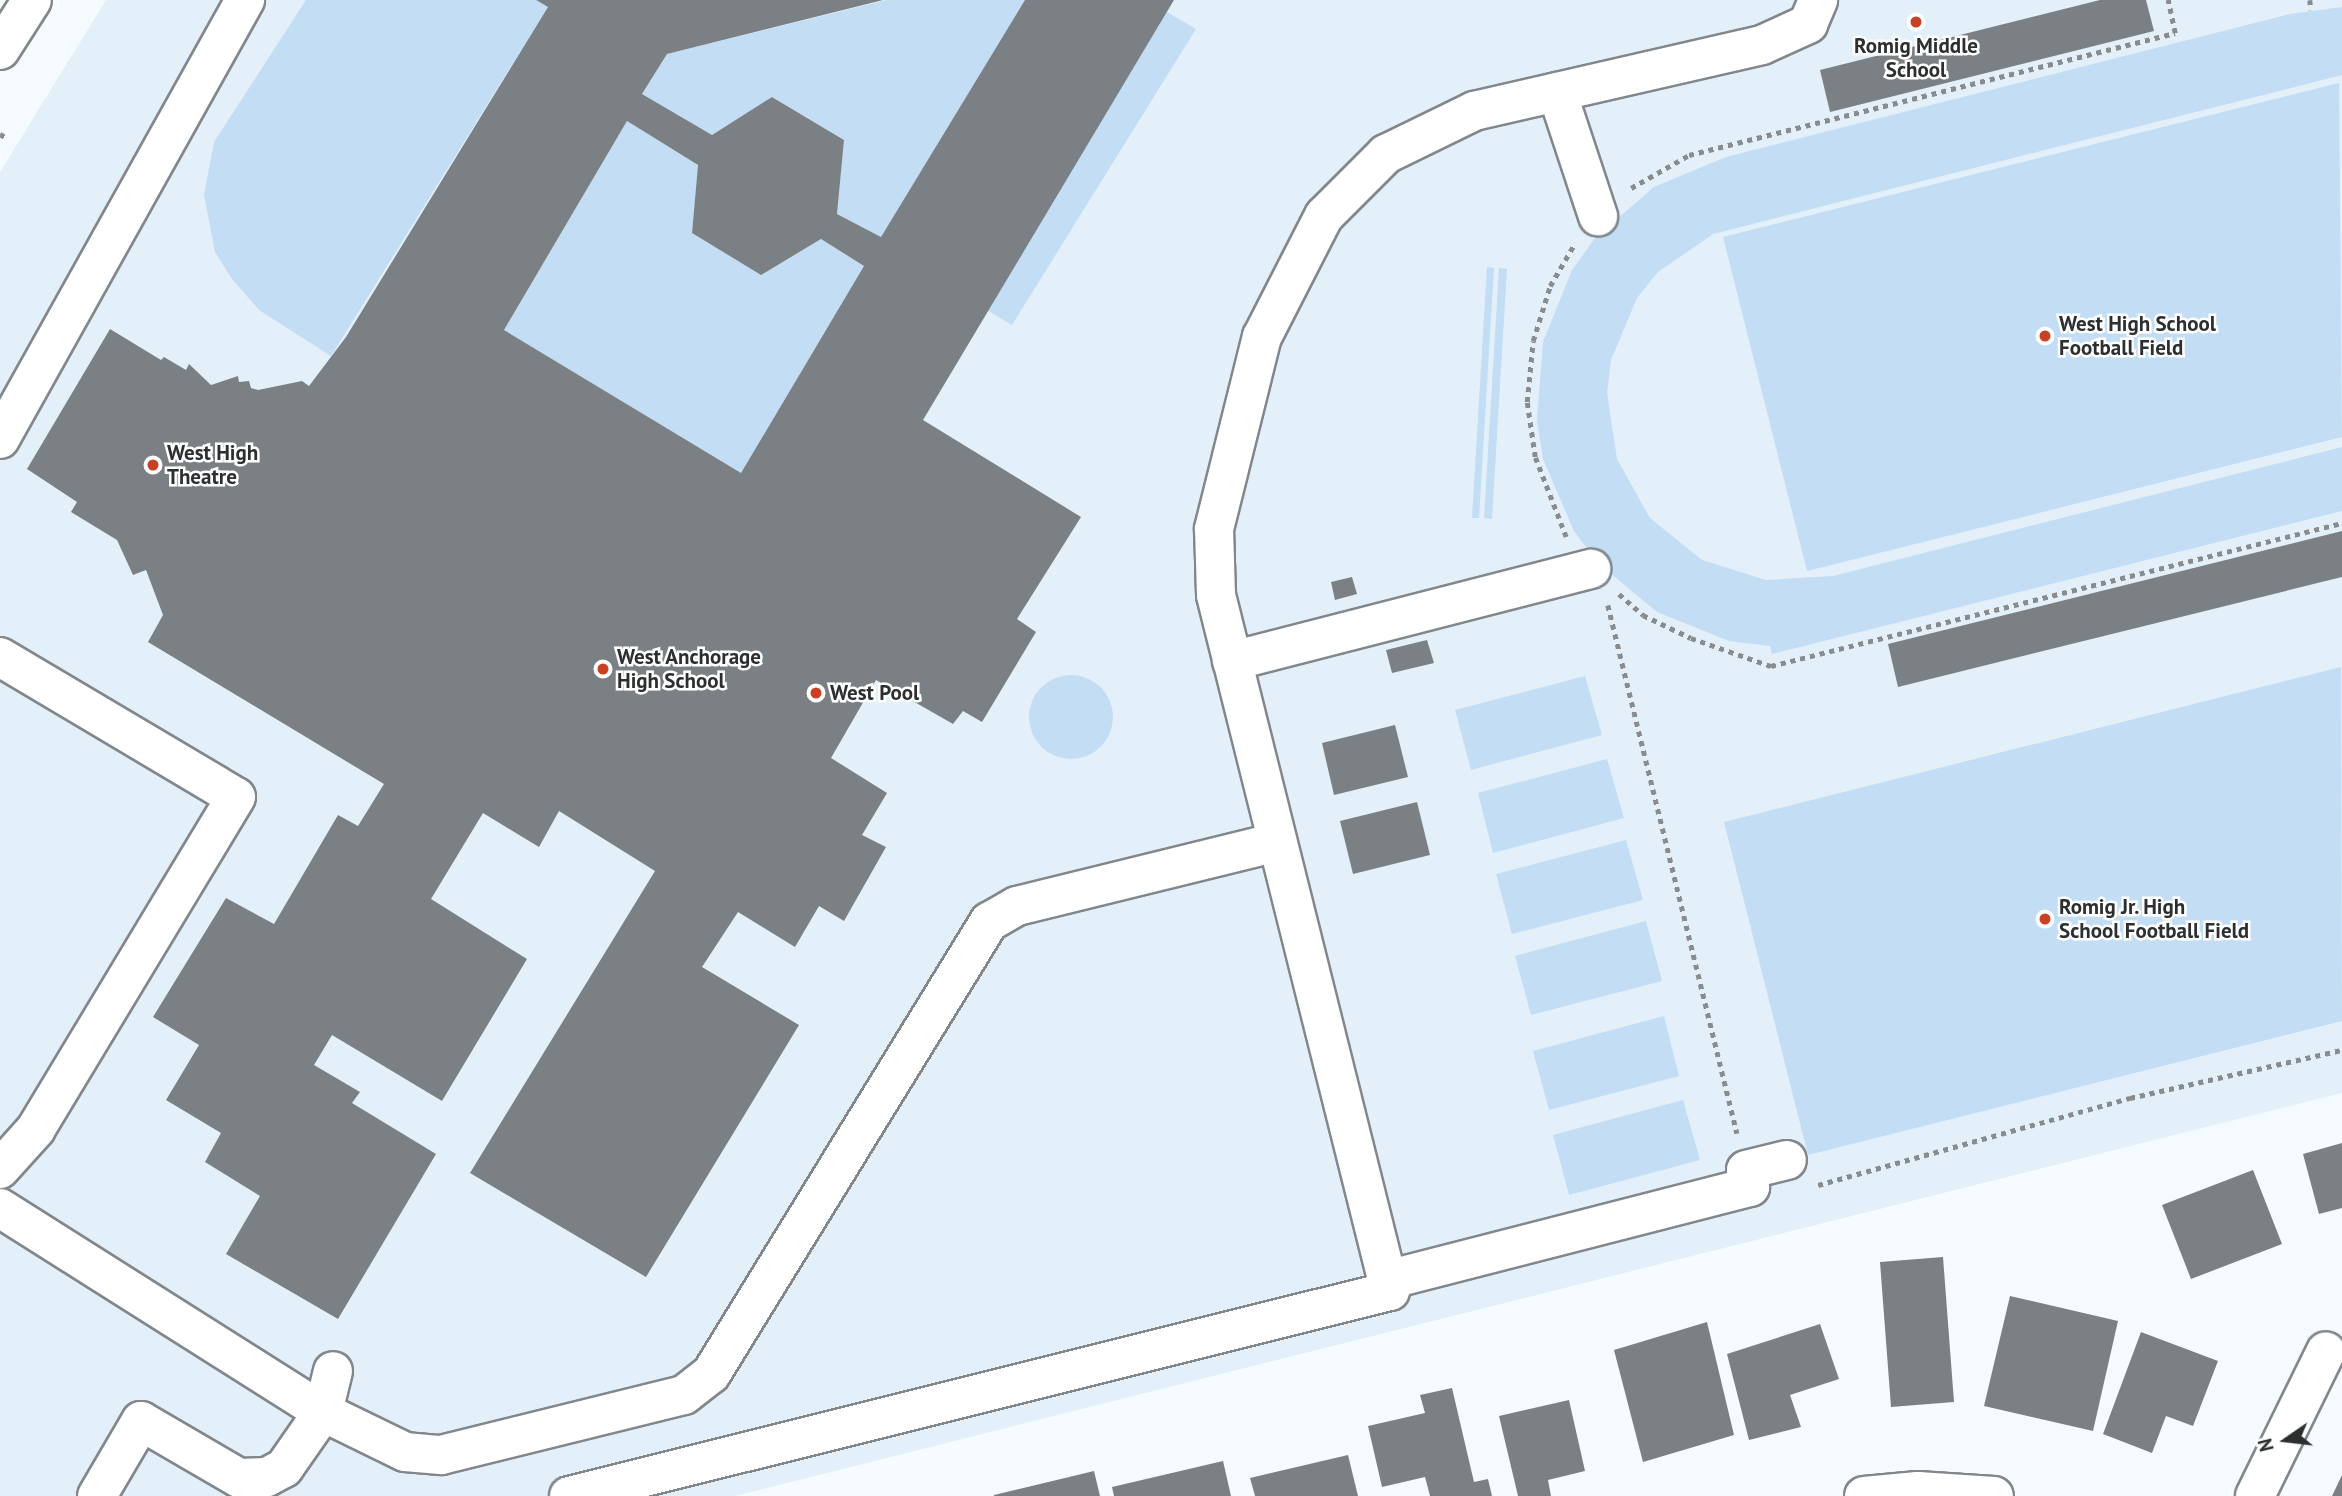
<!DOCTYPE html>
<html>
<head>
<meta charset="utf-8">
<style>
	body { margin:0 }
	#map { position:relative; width:2342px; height:1496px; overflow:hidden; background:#f6fbff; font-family:"PT Sans",sans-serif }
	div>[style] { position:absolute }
	.built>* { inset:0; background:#e3f0fa }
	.green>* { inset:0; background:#c2ddf4 }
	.round { border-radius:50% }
	.building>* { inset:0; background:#7b8084 }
	.path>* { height:4.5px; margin-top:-2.25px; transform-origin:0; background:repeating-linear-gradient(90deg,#898c8f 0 5px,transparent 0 10px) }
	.roads { filter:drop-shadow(2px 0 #82878c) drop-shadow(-2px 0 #82878c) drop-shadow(0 2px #82878c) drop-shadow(0 -2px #82878c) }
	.minor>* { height:38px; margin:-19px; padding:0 19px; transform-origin:19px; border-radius:19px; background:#fff }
	.dots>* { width:19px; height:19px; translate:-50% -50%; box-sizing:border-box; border:4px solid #fff; border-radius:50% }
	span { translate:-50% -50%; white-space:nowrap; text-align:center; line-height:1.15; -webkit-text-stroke:5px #fff; paint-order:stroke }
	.poi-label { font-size:21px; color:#2c2e30; font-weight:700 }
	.left { translate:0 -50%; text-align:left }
	.north { position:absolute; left:2251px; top:1405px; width:70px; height:70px; -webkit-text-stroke:5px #fff; paint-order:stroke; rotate:256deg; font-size:19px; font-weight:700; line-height:28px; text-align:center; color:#2c2e30 }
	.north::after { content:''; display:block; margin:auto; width:24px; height:32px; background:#2c2e30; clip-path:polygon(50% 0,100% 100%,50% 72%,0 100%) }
</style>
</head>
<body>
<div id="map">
	<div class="built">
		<div style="clip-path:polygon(106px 0,2342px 0,2342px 1093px,735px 1496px,0 1496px,0 172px)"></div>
	</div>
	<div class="green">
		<div style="clip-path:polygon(306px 0,536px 0,548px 7px,331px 356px,259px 310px,232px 279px,215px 252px,204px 195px,214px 142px)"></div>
		<div style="clip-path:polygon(887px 0,1025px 0,881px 237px,837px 214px,844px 140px,773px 97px,712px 135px,642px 94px,667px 54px)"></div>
		<div style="clip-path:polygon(2342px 7px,2342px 75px,1713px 234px,1658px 272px,1637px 298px,1611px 360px,1607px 393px,1617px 459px,1650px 518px,1702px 560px,1766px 580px,1833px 576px,2342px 447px,2342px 511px,1772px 654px,1770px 646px,1729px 641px,1657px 612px,1597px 562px,1574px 531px,1543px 459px,1537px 420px,1543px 342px,1572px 270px,1595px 238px,1654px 187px,1726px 157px,2290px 14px)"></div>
		<div style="clip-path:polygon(1167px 12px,1196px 29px,1012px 325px,987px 310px)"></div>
		<div style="clip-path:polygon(2339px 83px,2342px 437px,1807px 571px,1723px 237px)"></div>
		<div style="clip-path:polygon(627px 121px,698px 165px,692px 233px,761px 275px,821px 239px,864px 266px,741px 473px,504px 330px)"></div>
		<div style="clip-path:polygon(1487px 267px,1494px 268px,1479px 518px,1472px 518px)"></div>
		<div style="clip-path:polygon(1499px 268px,1507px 269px,1492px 519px,1484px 518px)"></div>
		<div style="clip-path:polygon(2341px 667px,2342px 1021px,1808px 1155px,1724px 822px)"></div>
		<div class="round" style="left:1029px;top:675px;width:84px;height:84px"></div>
		<div style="clip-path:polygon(1585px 676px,1602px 735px,1471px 770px,1455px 710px)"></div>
		<div style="clip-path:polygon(1607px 759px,1624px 818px,1493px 853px,1478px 793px)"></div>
		<div style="clip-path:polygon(1626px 840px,1643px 900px,1512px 934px,1496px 874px)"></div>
		<div style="clip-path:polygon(1646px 921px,1662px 981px,1531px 1015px,1515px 956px)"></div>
		<div style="clip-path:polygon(1664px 1016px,1679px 1076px,1549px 1110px,1533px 1051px)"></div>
		<div style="clip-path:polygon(1683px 1100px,1700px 1160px,1569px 1195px,1553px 1135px)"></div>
	</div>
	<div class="building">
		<div style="clip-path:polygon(evenodd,536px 0,883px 0,667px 54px,642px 94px,712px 135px,772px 97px,844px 140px,837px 214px,881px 237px,1025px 0,1174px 0,923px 420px,1081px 517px,1017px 619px,1036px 632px,982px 722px,963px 711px,953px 724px,876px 680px,831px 758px,887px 793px,862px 835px,886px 847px,844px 921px,819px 906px,795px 947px,738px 912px,702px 967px,799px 1025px,646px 1277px,470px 1173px,655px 871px,559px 811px,539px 847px,483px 813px,431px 899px,527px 959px,442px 1101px,332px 1035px,314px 1065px,360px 1092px,352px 1103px,436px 1154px,338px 1319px,226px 1254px,260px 1196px,205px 1162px,221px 1133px,166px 1100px,199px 1045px,153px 1017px,226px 898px,274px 924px,338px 815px,358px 826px,384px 784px,148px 642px,163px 615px,146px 570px,133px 575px,117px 540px,71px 512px,77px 502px,27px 469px,110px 329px,161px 360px,164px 357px,186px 370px,189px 364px,211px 385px,238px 376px,239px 382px,249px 381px,251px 388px,258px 390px,302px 381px,309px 386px,346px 337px,548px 7px,536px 0,627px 121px,698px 165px,692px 233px,761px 275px,821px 239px,864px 266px,741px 473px,504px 330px,627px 121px)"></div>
		<div style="clip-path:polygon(2100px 0,2146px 0,2154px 31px,1830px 112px,1820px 70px)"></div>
		<div style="clip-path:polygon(2342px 531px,2342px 577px,1898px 687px,1888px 644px)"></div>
		<div style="clip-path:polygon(1352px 577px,1357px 594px,1335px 600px,1331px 582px)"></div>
		<div style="clip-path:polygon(1427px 640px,1434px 663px,1392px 673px,1386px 650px)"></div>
		<div style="clip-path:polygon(1395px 725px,1408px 777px,1334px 795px,1322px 743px)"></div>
		<div style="clip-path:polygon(1417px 802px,1430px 855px,1353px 874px,1340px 821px)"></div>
		<div style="clip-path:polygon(2342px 1143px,2342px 1208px,2319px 1214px,2303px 1154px)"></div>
		<div style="clip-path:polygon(2253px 1170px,2282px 1244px,2191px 1279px,2162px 1205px)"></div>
		<div style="clip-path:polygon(1943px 1257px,1954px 1402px,1891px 1407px,1880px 1262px)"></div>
		<div style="clip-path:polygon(2010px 1296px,2118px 1321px,2093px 1431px,1984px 1406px)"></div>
		<div style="clip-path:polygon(1707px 1322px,1734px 1435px,1643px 1462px,1614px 1350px)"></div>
		<div style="clip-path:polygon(1820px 1324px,1839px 1379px,1790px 1395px,1801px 1427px,1749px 1440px,1727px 1354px)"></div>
		<div style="clip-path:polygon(2141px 1332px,2218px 1361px,2193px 1426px,2166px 1416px,2152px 1453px,2103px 1434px)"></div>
		<div style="clip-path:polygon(1452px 1388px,1474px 1482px,1488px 1479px,1492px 1496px,1430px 1496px,1425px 1477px,1382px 1487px,1368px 1426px,1425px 1413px,1420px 1395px)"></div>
		<div style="clip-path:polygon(1569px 1400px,1585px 1471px,1548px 1480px,1551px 1496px,1518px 1496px,1499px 1416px)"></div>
		<div style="clip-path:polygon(1348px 1455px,1358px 1496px,1255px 1496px,1250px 1478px)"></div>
		<div style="clip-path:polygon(1223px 1461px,1231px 1496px,1114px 1496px,1112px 1487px)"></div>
		<div style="clip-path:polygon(1094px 1471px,1100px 1496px,994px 1496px,994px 1495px)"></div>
		<div style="clip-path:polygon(2342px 1475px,2342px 1496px,2332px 1496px)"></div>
	</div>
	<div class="path">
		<div style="left:2310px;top:0;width:10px;rotate:84deg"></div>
		<div style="left:0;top:134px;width:8px;rotate:30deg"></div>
		<div style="left:1631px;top:188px;width:67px;rotate:-29.6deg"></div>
		<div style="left:1689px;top:155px;width:501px;rotate:-14.09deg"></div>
		<div style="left:2175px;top:33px;width:34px;rotate:-102deg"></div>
		<div style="left:1566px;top:537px;width:86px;rotate:-111.2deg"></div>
		<div style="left:1535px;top:457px;width:56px;rotate:-98.3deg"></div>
		<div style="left:1527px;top:402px;width:61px;rotate:-84.4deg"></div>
		<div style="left:1533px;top:341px;width:58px;rotate:-72.8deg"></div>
		<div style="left:1550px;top:286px;width:50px;rotate:-59.8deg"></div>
		<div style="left:1619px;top:594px;width:32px;rotate:41deg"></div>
		<div style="left:1643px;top:615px;width:53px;rotate:25.6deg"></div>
		<div style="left:1691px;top:638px;width:85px;rotate:19.3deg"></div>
		<div style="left:1771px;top:666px;width:589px;rotate:-14.06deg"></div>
		<div style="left:1608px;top:605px;width:544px;rotate:76.27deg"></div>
		<div style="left:1818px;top:1185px;width:324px;rotate:-15.6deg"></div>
		<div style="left:2130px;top:1098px;width:217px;rotate:-12.8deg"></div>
	</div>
	<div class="roads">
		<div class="minor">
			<div style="left:0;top:50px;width:59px;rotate:-57.4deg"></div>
			<div style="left:1557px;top:92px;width:131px;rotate:71.7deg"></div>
			<div style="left:0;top:439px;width:503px;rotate:-60.83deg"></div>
			<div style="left:0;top:657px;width:274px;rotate:30.7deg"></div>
			<div style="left:236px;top:797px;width:388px;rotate:121.1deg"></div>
			<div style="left:36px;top:1129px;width:54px;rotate:132deg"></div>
			<div style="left:1232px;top:661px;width:371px;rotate:-14.4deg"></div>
			<div style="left:0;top:1208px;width:382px;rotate:32.3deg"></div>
			<div style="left:323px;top:1412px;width:91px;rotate:26deg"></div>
			<div style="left:405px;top:1452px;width:36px;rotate:5deg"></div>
			<div style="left:441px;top:1455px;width:250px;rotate:-13.9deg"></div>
			<div style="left:684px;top:1395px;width:34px;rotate:-38deg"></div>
			<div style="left:711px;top:1374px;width:531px;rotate:-58.41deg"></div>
			<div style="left:989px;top:922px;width:32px;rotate:-30deg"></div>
			<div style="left:1017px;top:906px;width:268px;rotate:-13.8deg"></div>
			<div style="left:1387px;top:1280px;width:375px;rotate:-14.4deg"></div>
			<div style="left:1750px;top:1187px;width:17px;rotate:-103deg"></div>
			<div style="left:1746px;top:1170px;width:42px;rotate:-13.7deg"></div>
			<div style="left:97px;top:1496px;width:87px;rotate:-59.6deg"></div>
			<div style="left:141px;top:1421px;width:113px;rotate:30.2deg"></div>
			<div style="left:239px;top:1478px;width:28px;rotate:-2deg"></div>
			<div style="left:267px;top:1477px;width:19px;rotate:-28deg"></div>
			<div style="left:284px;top:1468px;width:68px;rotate:-55.1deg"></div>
			<div style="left:323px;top:1412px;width:42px;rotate:-76.3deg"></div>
			<div style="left:569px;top:1496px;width:846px;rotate:-14.02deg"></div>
			<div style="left:1390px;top:1291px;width:717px;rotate:-104.04deg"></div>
			<div style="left:1216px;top:595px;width:66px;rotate:-91.7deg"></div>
			<div style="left:1214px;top:529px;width:198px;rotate:-76deg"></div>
			<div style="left:1262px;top:337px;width:136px;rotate:-62.9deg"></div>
			<div style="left:1324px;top:216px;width:88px;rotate:-45deg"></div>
			<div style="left:1386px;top:154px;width:98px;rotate:-26deg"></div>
			<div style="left:1474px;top:111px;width:295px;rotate:-12.9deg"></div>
			<div style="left:1762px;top:45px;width:51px;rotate:-24.5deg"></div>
			<div style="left:1808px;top:24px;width:26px;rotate:-67deg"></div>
			<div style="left:1864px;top:1496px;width:54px;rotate:-5.3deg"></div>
			<div style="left:1918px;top:1491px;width:76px;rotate:3.8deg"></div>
			<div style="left:2255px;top:1496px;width:161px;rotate:-63.9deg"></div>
		</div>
	</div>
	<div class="dots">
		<div style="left:1916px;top:22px;background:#ca4025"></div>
		<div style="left:2045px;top:336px;background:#ca4025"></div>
		<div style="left:153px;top:465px;background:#ca4025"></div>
		<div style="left:603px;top:669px;background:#ca4025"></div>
		<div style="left:816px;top:693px;background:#ca4025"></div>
		<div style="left:2045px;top:919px;background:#ca4025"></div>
	</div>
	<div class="poi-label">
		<span style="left:1916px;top:58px">Romig Middle<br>School</span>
		<span class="left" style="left:2059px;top:336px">West High School<br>Football Field</span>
		<span class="left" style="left:167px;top:465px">West High<br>Theatre</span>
		<span class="left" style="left:617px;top:669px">West Anchorage<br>High School</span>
		<span class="left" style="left:830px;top:693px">West Pool</span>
		<span class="left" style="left:2059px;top:919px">Romig Jr. High<br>School Football Field</span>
	</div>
	<div class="north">N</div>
</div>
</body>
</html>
